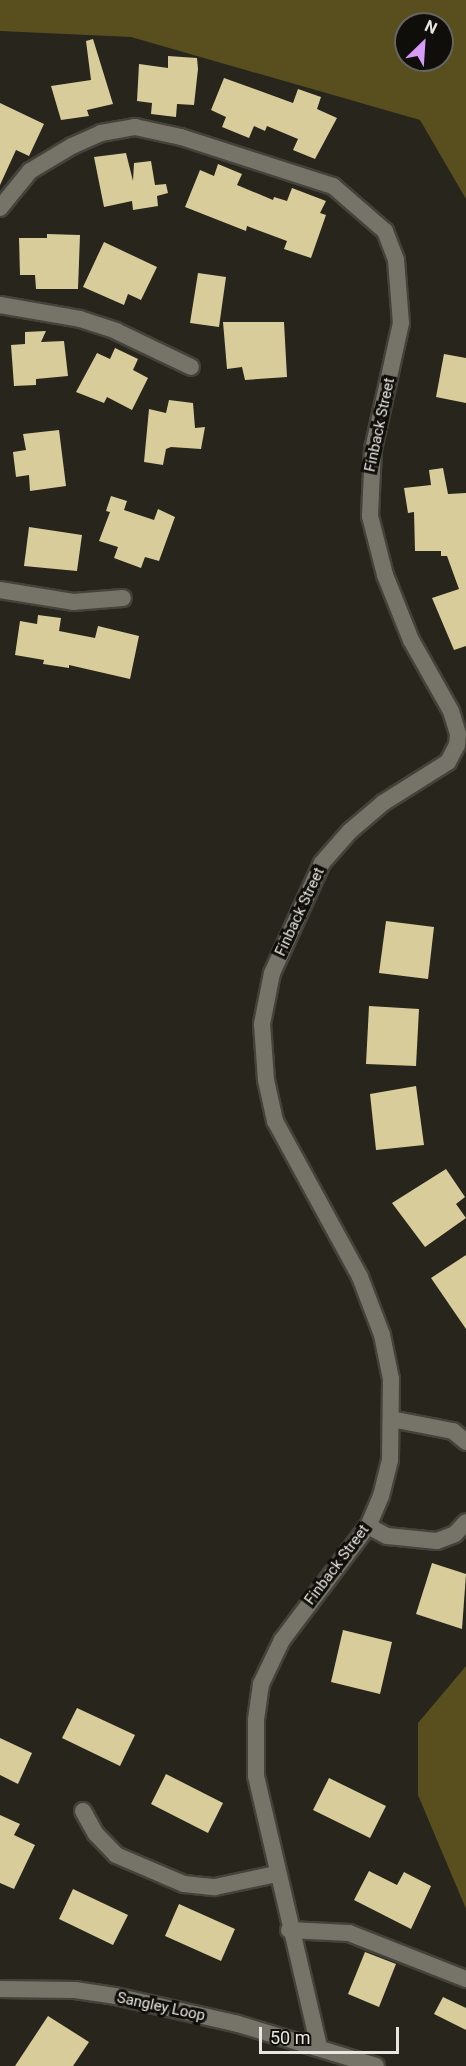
<!DOCTYPE html>
<html>
<head>
<meta charset="utf-8">
<style>
	body { margin:0 }
	#map { position:relative; width:466px; height:2066px; overflow:hidden; background:#27251c; font-family:Roboto,sans-serif }
	div>[style] { position:absolute }
	.forest>* { inset:0; background:#594e1e }
	.building>* { inset:0; background:#d8cd9a }
	.roads { filter:drop-shadow(2px 0 #44423a) drop-shadow(-2px 0 #44423a) drop-shadow(0 2px #44423a) drop-shadow(0 -2px #44423a) }
	.minor>* { height:16px; margin:-8px; padding:0 8px; transform-origin:8px; border-radius:8px; background:#767469 }
	span { translate:-50% -50%; white-space:nowrap; text-align:center; line-height:1.15; -webkit-text-stroke:6px #0f0e0a; paint-order:stroke }
	.street-label { font-size:15px; color:#e7e6e0 }
	.north { position:absolute; left:394px; top:12px; width:60px; height:60px; box-sizing:border-box; background:#0f0e0a; border:2px solid #656460; border-radius:50%; rotate:25deg; font-size:16px; font-weight:700; line-height:24px; text-align:center; color:#e7e6e0 }
	.north::after { content:''; display:block; margin:auto; width:21px; height:27px; background:#d79bf9; clip-path:polygon(50% 0,100% 100%,50% 72%,0 100%) }
	.scale { position:absolute; left:259px; top:2027px; width:140px; height:27px; box-sizing:border-box; border:3px solid #e7e6e0; border-top:0; padding-left:8px; font-size:18px; line-height:21px; white-space:nowrap; color:#e7e6e0; -webkit-text-stroke:4px #0f0e0a; paint-order:stroke }
</style>
</head>
<body>
<div id="map">
	<div class="forest">
		<div style="clip-path:polygon(evenodd,0 0,466px 0,466px 199px,420px 120px,131px 37px,0 31px,0 0,406px 24px,442px 24px,442px 60px,406px 60px,406px 24px)"></div>
		<div style="clip-path:polygon(466px 1666px,466px 1909px,418px 1795px,418px 1723px)"></div>
	</div>
	<div class="building">
		<div style="clip-path:polygon(93px 39px,113px 104px,87px 110px,89px 116px,61px 120px,51px 86px,91px 80px,86px 41px)"></div>
		<div style="clip-path:polygon(168px 56px,197px 58px,198px 69px,194px 105px,177px 104px,176px 117px,151px 114px,152px 103px,137px 101px,139px 64px,168px 68px)"></div>
		<div style="clip-path:polygon(224px 78px,293px 103px,298px 89px,321px 97px,317px 109px,337px 118px,315px 159px,293px 150px,298px 139px,267px 126px,265px 131px,254px 126px,249px 138px,222px 127px,226px 117px,211px 110px)"></div>
		<div style="clip-path:polygon(0 103px,44px 124px,29px 156px,16px 150px,0 185px)"></div>
		<div style="clip-path:polygon(126px 153px,133px 181px,134px 163px,151px 161px,155px 185px,166px 184px,168px 193px,157px 196px,158px 206px,133px 210px,132px 201px,104px 207px,94px 157px)"></div>
		<div style="clip-path:polygon(218px 164px,242px 174px,237px 185px,273px 200px,274px 197px,287px 201px,292px 188px,326px 201px,320px 213px,326px 215px,311px 258px,284px 249px,287px 241px,247px 226px,246px 231px,185px 207px,200px 170px,214px 176px)"></div>
		<div style="clip-path:polygon(47px 234px,80px 235px,78px 289px,36px 289px,35px 275px,20px 275px,19px 238px,47px 238px)"></div>
		<div style="clip-path:polygon(104px 242px,157px 267px,141px 300px,128px 294px,124px 305px,83px 287px)"></div>
		<div style="clip-path:polygon(198px 273px,226px 277px,219px 327px,190px 323px)"></div>
		<div style="clip-path:polygon(223px 322px,284px 322px,287px 377px,245px 380px,242px 367px,227px 369px)"></div>
		<div style="clip-path:polygon(46px 331px,41px 342px,64px 341px,68px 376px,36px 379px,36px 385px,14px 386px,11px 345px,25px 344px,25px 332px)"></div>
		<div style="clip-path:polygon(115px 348px,138px 359px,133px 370px,148px 378px,132px 410px,107px 397px,104px 403px,76px 392px,97px 353px,110px 359px)"></div>
		<div style="clip-path:polygon(444px 354px,466px 358px,466px 403px,436px 397px)"></div>
		<div style="clip-path:polygon(169px 400px,193px 403px,195px 428px,205px 427px,201px 449px,171px 447px,166px 449px,163px 465px,144px 462px,149px 409px,166px 413px)"></div>
		<div style="clip-path:polygon(59px 430px,66px 486px,30px 491px,29px 475px,16px 477px,13px 452px,26px 450px,23px 434px)"></div>
		<div style="clip-path:polygon(443px 468px,448px 494px,466px 493px,466px 646px,454px 650px,432px 598px,459px 589px,447px 556px,441px 556px,441px 551px,415px 551px,414px 512px,408px 513px,404px 488px,431px 485px,429px 470px)"></div>
		<div style="clip-path:polygon(111px 496px,127px 501px,124px 510px,154px 520px,158px 509px,175px 517px,159px 561px,145px 557px,141px 568px,114px 558px,118px 547px,99px 541px,110px 512px,106px 511px)"></div>
		<div style="clip-path:polygon(29px 527px,82px 535px,77px 571px,24px 566px)"></div>
		<div style="clip-path:polygon(38px 615px,61px 618px,59px 631px,95px 638px,98px 626px,139px 636px,130px 679px,69px 665px,69px 668px,43px 664px,44px 660px,15px 655px,20px 621px,37px 624px)"></div>
		<div style="clip-path:polygon(386px 921px,434px 927px,428px 979px,379px 973px)"></div>
		<div style="clip-path:polygon(369px 1006px,419px 1009px,416px 1066px,366px 1064px)"></div>
		<div style="clip-path:polygon(416px 1086px,424px 1145px,376px 1150px,370px 1094px)"></div>
		<div style="clip-path:polygon(446px 1169px,465px 1197px,456px 1204px,466px 1218px,425px 1247px,392px 1203px)"></div>
		<div style="clip-path:polygon(466px 1255px,466px 1329px,431px 1278px)"></div>
		<div style="clip-path:polygon(432px 1563px,466px 1574px,462px 1629px,416px 1614px)"></div>
		<div style="clip-path:polygon(343px 1630px,392px 1642px,380px 1694px,331px 1682px)"></div>
		<div style="clip-path:polygon(77px 1708px,135px 1735px,120px 1766px,62px 1738px)"></div>
		<div style="clip-path:polygon(0 1738px,32px 1753px,18px 1784px,0 1775px)"></div>
		<div style="clip-path:polygon(166px 1774px,223px 1803px,208px 1833px,151px 1804px)"></div>
		<div style="clip-path:polygon(329px 1778px,386px 1806px,370px 1838px,313px 1810px)"></div>
		<div style="clip-path:polygon(0 1815px,20px 1824px,14px 1835px,35px 1845px,14px 1889px,0 1883px)"></div>
		<div style="clip-path:polygon(369px 1871px,397px 1885px,404px 1872px,431px 1886px,411px 1929px,354px 1900px)"></div>
		<div style="clip-path:polygon(73px 1889px,128px 1915px,113px 1945px,59px 1919px)"></div>
		<div style="clip-path:polygon(179px 1904px,235px 1929px,221px 1961px,165px 1936px)"></div>
		<div style="clip-path:polygon(365px 1952px,396px 1964px,379px 2007px,348px 1994px)"></div>
		<div style="clip-path:polygon(443px 1997px,466px 2008px,466px 2030px,434px 2014px)"></div>
		<div style="clip-path:polygon(48px 2016px,89px 2042px,73px 2066px,15px 2066px)"></div>
	</div>
	<div class="roads">
		<div class="minor">
			<div style="left:0;top:208px;width:48px;rotate:-51deg"></div>
			<div style="left:30px;top:171px;width:49px;rotate:-30.8deg"></div>
			<div style="left:72px;top:146px;width:32px;rotate:-24deg"></div>
			<div style="left:101px;top:133px;width:35px;rotate:-10deg"></div>
			<div style="left:135px;top:127px;width:47px;rotate:12.3deg"></div>
			<div style="left:181px;top:137px;width:160px;rotate:17.9deg"></div>
			<div style="left:333px;top:186px;width:69px;rotate:40.9deg"></div>
			<div style="left:385px;top:231px;width:31px;rotate:69deg"></div>
			<div style="left:396px;top:260px;width:63px;rotate:85.5deg"></div>
			<div style="left:401px;top:323px;width:129px;rotate:102.5deg"></div>
			<div style="left:373px;top:449px;width:67px;rotate:92.6deg"></div>
			<div style="left:370px;top:516px;width:61px;rotate:75.7deg"></div>
			<div style="left:385px;top:575px;width:70px;rotate:68.2deg"></div>
			<div style="left:411px;top:640px;width:81px;rotate:60.6deg"></div>
			<div style="left:451px;top:711px;width:24px;rotate:73deg"></div>
			<div style="left:458px;top:734px;width:11px;rotate:95deg"></div>
			<div style="left:457px;top:745px;width:19px;rotate:118deg"></div>
			<div style="left:448px;top:762px;width:77px;rotate:147.8deg"></div>
			<div style="left:383px;top:803px;width:43px;rotate:139.7deg"></div>
			<div style="left:350px;top:831px;width:43px;rotate:131.2deg"></div>
			<div style="left:322px;top:863px;width:121px;rotate:114.4deg"></div>
			<div style="left:272px;top:973px;width:52px;rotate:101.1deg"></div>
			<div style="left:262px;top:1024px;width:56px;rotate:85.9deg"></div>
			<div style="left:266px;top:1080px;width:42px;rotate:77.6deg"></div>
			<div style="left:275px;top:1121px;width:178px;rotate:61.4deg"></div>
			<div style="left:360px;top:1277px;width:62px;rotate:69.2deg"></div>
			<div style="left:382px;top:1335px;width:45px;rotate:78.4deg"></div>
			<div style="left:391px;top:1379px;width:81px;rotate:90.7deg"></div>
			<div style="left:390px;top:1460px;width:37px;rotate:104deg"></div>
			<div style="left:381px;top:1496px;width:33px;rotate:113deg"></div>
			<div style="left:368px;top:1526px;width:143px;rotate:127deg"></div>
			<div style="left:282px;top:1640px;width:49px;rotate:115.5deg"></div>
			<div style="left:261px;top:1684px;width:37px;rotate:98deg"></div>
			<div style="left:256px;top:1721px;width:55px;rotate:90deg"></div>
			<div style="left:256px;top:1776px;width:277px;rotate:76.9deg"></div>
			<div style="left:0;top:305px;width:81px;rotate:9.9deg"></div>
			<div style="left:80px;top:319px;width:38px;rotate:18deg"></div>
			<div style="left:116px;top:331px;width:83px;rotate:25.6deg"></div>
			<div style="left:0;top:590px;width:74px;rotate:9.3deg"></div>
			<div style="left:73px;top:602px;width:50px;rotate:-4.6deg"></div>
			<div style="left:391px;top:1419px;width:63px;rotate:11deg"></div>
			<div style="left:453px;top:1431px;width:17px;rotate:40deg"></div>
			<div style="left:368px;top:1526px;width:21px;rotate:28deg"></div>
			<div style="left:387px;top:1536px;width:50px;rotate:5.7deg"></div>
			<div style="left:437px;top:1541px;width:19px;rotate:-21deg"></div>
			<div style="left:455px;top:1534px;width:16px;rotate:-47deg"></div>
			<div style="left:83px;top:1811px;width:26px;rotate:61deg"></div>
			<div style="left:96px;top:1834px;width:29px;rotate:46deg"></div>
			<div style="left:116px;top:1855px;width:74px;rotate:23.1deg"></div>
			<div style="left:184px;top:1884px;width:31px;rotate:6deg"></div>
			<div style="left:215px;top:1887px;width:62px;rotate:-12deg"></div>
			<div style="left:289px;top:1930px;width:60px;rotate:2.9deg"></div>
			<div style="left:349px;top:1933px;width:126px;rotate:21.5deg"></div>
			<div style="left:0;top:1989px;width:75px;rotate:0.8deg"></div>
			<div style="left:75px;top:1990px;width:40px;rotate:8.5deg"></div>
			<div style="left:115px;top:1996px;width:126px;rotate:12.8deg"></div>
			<div style="left:238px;top:2024px;width:144px;rotate:16.9deg"></div>
		</div>
	</div>
	<div class="street-label">
		<span style="left:380px;top:425px;rotate:-78deg">Finback Street</span>
		<span style="left:300px;top:912px;rotate:-65deg">Finback Street</span>
		<span style="left:337px;top:1565px;rotate:-53deg">Finback Street</span>
		<span style="left:161px;top:2007px;rotate:12deg">Sangley Loop</span>
	</div>
	<div class="north">N</div>
	<div class="scale">50 m</div>
</div>
</body>
</html>
